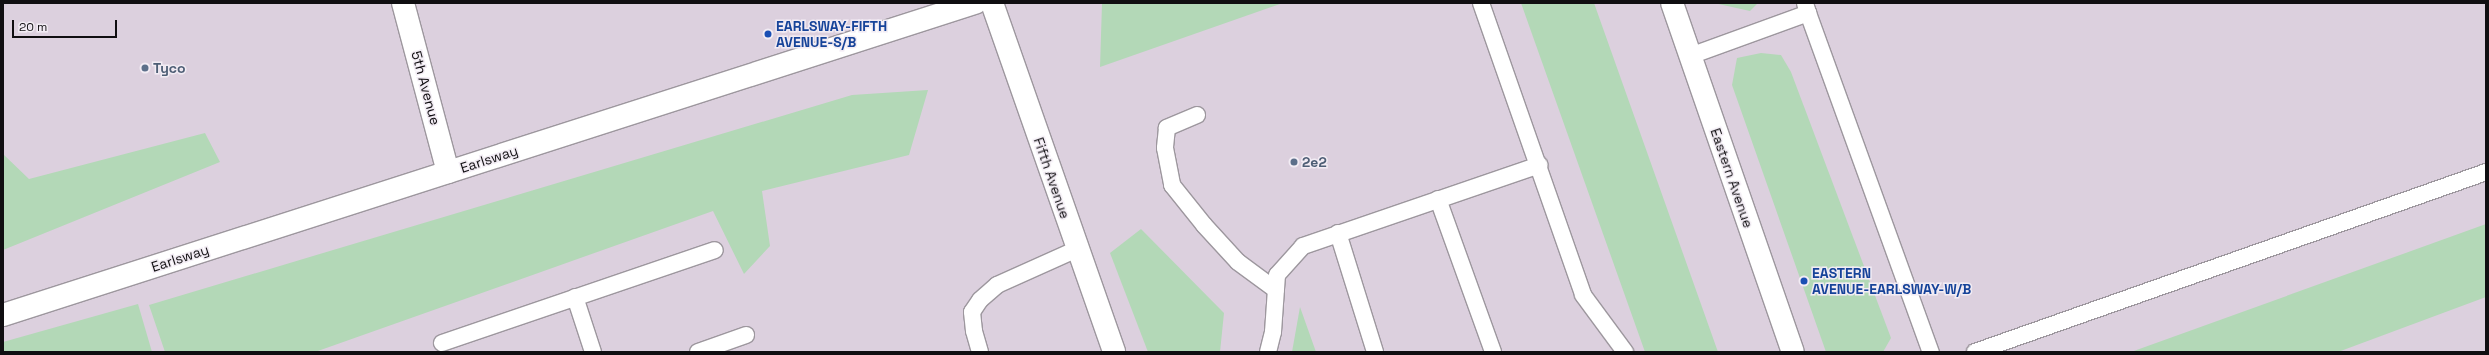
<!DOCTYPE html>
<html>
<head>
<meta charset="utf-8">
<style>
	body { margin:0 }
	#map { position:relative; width:2489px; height:355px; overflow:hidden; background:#e5dfe6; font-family:"Space Grotesk",sans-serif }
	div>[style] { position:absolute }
	.built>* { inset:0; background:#dcd0de }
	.green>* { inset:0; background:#b3d8b7 }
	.roads { filter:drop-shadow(1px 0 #9d979e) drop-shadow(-1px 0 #9d979e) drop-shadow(0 1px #9d979e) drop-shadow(0 -1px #9d979e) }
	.service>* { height:16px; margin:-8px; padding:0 8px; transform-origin:8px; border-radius:8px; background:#fff }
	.minor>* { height:22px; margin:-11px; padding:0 11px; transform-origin:11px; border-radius:11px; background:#fff }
	.tertiary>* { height:22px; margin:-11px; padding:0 11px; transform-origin:11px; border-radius:11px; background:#fff }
	.dots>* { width:11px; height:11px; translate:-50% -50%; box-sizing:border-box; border:2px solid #f2ecf4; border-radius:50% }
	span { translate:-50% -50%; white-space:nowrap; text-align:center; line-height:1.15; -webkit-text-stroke:3px #f2ecf4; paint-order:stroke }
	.transit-label { font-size:14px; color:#164399; font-weight:700 }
	.left { translate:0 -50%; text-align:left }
	.service-label { font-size:14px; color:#4e5e75; font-weight:700 }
	.street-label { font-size:14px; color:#100e11 }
	.frame { position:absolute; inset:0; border:4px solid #100e11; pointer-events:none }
	.scale { position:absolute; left:12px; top:20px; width:105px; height:18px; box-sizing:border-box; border:2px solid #100e11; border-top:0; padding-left:5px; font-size:12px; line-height:14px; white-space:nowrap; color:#100e11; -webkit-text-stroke:3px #f2ecf4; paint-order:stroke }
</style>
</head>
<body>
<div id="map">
	<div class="built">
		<div style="clip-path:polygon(3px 3px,2486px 3px,2486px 352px,3px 352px)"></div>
	</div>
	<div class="green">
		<div style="clip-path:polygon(1283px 3px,1100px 67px,1102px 4px)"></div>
		<div style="clip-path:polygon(1521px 3px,1594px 3px,1718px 352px,1645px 352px)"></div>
		<div style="clip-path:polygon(1714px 3px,1758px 3px,1750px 11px)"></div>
		<div style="clip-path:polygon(1761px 53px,1781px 55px,1791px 72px,1891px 338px,1883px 352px,1826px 352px,1732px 85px,1737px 58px)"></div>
		<div style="clip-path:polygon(928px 90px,909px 155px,762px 191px,770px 246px,744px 274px,713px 211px,315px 352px,165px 352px,149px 305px,852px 95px)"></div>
		<div style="clip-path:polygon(205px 133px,220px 162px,3px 250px,3px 154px,29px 179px)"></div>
		<div style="clip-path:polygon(2486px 224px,2486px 297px,2338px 352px,2131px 352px)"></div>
		<div style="clip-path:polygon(1141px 229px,1224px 313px,1220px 352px,1148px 352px,1110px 253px)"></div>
		<div style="clip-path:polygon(138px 304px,152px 352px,3px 352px,3px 342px)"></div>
		<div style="clip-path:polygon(1300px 307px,1316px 352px,1292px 352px)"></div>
	</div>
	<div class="roads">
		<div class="service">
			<div style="left:1481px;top:3px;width:309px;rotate:70.7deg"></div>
			<div style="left:1583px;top:295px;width:71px;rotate:53.6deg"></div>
			<div style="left:1808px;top:13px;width:361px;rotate:70.1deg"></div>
			<div style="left:1690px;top:56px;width:126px;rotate:-20deg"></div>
			<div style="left:1808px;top:13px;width:10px;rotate:-107deg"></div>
			<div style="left:1197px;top:115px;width:33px;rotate:157deg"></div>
			<div style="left:1167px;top:128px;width:20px;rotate:96deg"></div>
			<div style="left:1165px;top:148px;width:38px;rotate:79deg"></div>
			<div style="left:1172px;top:185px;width:51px;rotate:51.3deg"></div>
			<div style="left:1204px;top:225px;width:50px;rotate:47.4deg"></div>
			<div style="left:1238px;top:262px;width:47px;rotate:36.4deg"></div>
			<div style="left:1438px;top:199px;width:163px;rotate:70.2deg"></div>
			<div style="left:1338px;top:233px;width:125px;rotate:72.7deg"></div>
			<div style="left:575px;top:297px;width:58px;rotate:71.9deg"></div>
			<div style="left:442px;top:343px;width:288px;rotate:-18.8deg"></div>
			<div style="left:698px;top:352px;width:51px;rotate:-19.5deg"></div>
			<div style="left:980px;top:352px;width:22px;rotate:-106deg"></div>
			<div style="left:974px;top:331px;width:19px;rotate:-96deg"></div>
			<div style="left:972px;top:312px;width:14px;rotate:-56deg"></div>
			<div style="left:980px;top:300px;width:23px;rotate:-41deg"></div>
			<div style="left:997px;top:285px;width:88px;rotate:-24.2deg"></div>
			<div style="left:1268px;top:352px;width:21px;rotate:-76deg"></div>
			<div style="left:1273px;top:332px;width:57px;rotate:-86deg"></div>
			<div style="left:1277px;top:275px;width:39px;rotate:-48deg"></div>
			<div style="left:1303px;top:246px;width:250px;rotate:-18.9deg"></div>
			<div style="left:1975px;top:352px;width:542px;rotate:-19.4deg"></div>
		</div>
		<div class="minor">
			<div style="left:403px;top:3px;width:175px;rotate:75.1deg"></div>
			<div style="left:992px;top:3px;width:370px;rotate:70.7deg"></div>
			<div style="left:3px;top:315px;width:1021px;rotate:-17.8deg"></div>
		</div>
		<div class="tertiary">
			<div style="left:1672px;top:3px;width:369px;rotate:70.9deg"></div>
		</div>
	</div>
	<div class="dots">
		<div style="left:768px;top:34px;background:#1a4fb4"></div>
		<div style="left:145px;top:68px;background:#5c6f8a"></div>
		<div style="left:1294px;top:162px;background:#5c6f8a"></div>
		<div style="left:1804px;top:281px;background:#1a4fb4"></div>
	</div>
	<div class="transit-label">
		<span class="left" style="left:776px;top:34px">EARLSWAY-FIFTH<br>AVENUE-S/B</span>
		<span class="left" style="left:1812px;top:281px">EASTERN<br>AVENUE-EARLSWAY-W/B</span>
	</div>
	<div class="service-label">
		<span class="left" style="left:153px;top:68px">Tyco</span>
		<span class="left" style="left:1302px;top:162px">2e2</span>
	</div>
	<div class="street-label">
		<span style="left:426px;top:88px;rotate:75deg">5th Avenue</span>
		<span style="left:489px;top:159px;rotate:-18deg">Earlsway</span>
		<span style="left:1052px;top:178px;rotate:71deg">Fifth Avenue</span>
		<span style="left:1732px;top:178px;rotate:71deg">Eastern Avenue</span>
		<span style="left:180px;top:258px;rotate:-18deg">Earlsway</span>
	</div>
	<div class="frame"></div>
	<div class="scale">20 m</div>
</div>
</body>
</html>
